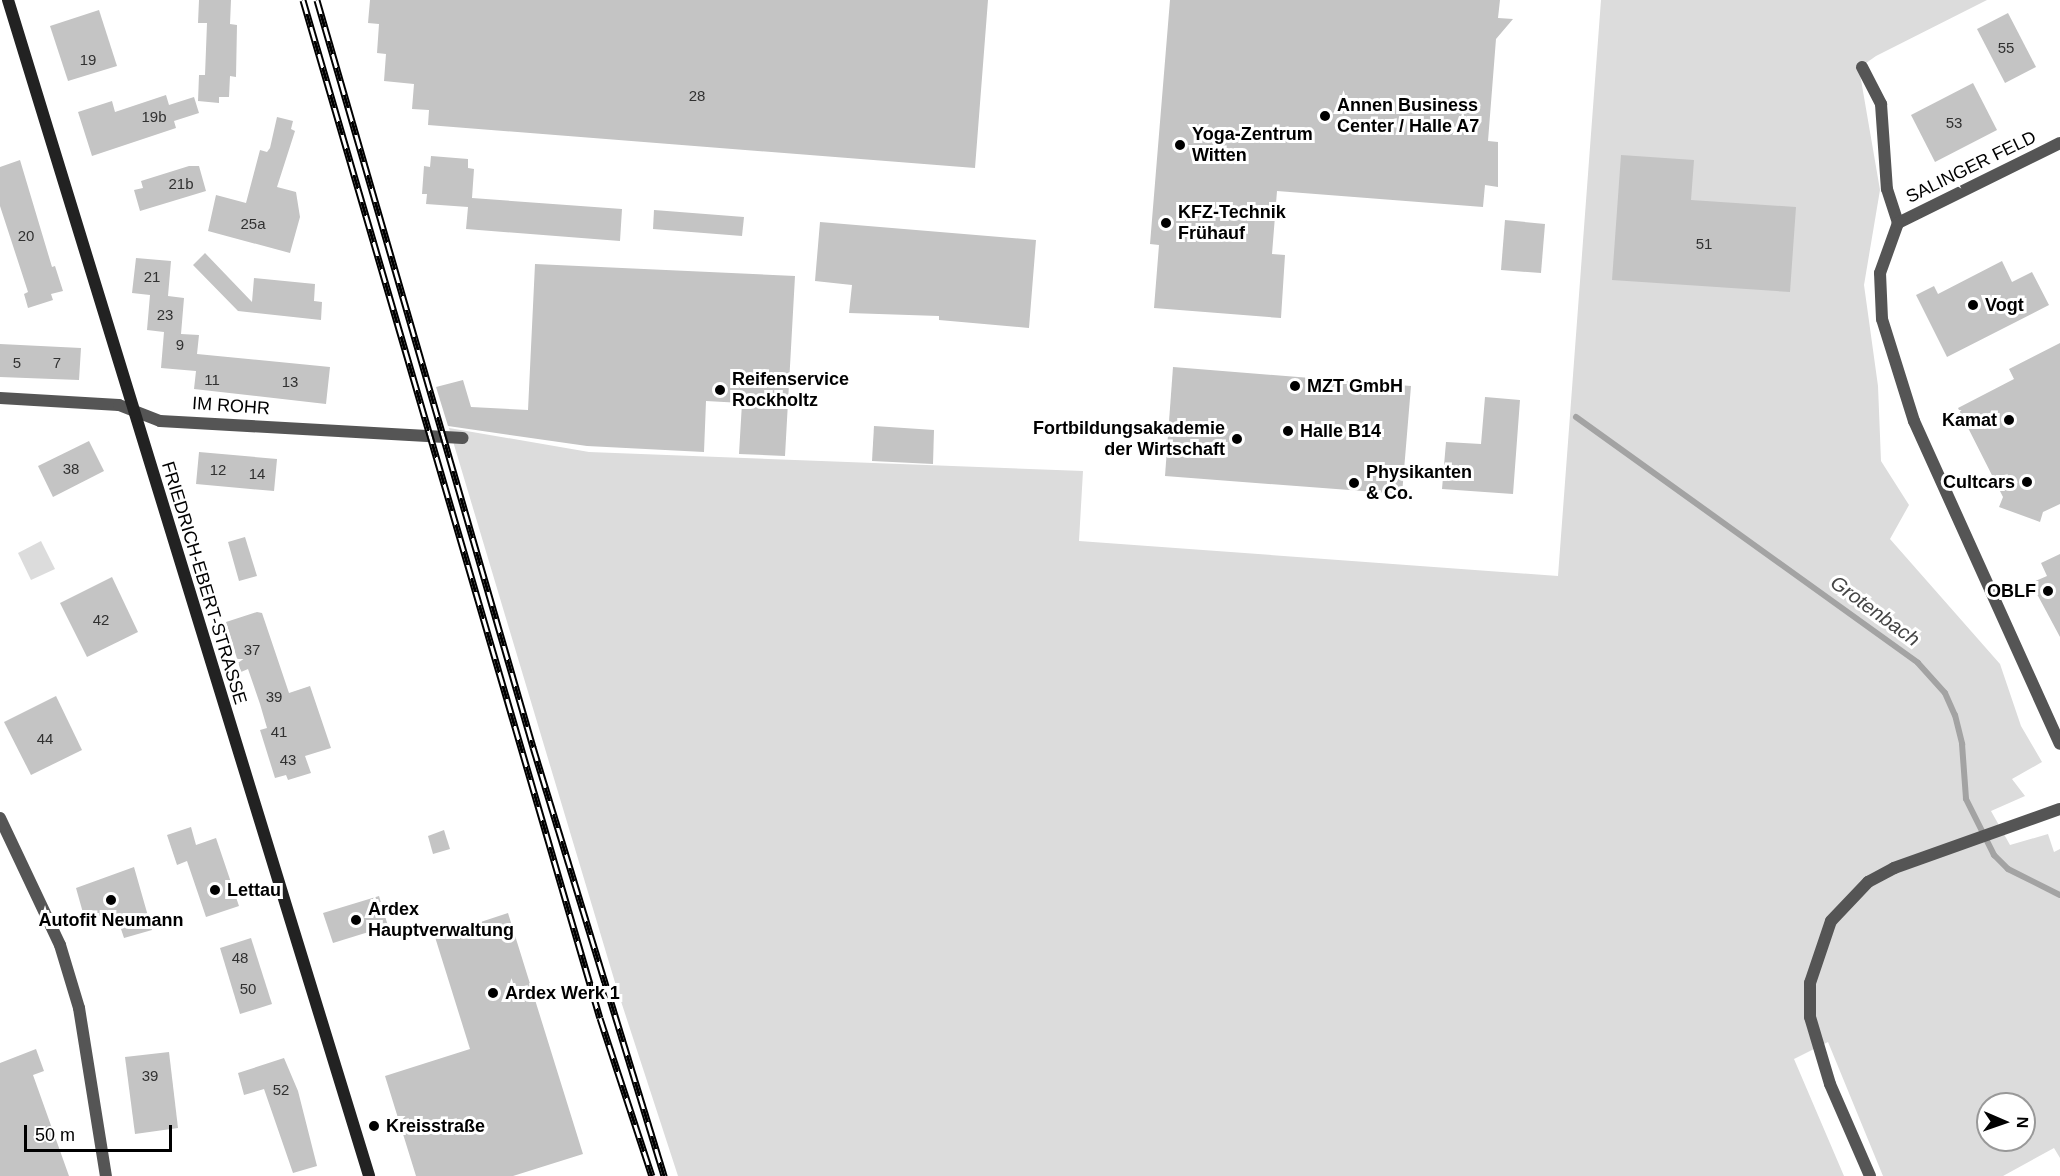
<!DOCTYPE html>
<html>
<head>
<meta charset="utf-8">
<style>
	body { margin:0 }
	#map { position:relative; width:2060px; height:1176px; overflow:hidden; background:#fff; font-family:Arial,sans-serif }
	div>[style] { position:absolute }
	.green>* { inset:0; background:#dcdcdc }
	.stream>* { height:6px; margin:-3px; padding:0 3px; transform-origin:3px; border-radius:3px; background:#a3a3a3 }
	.building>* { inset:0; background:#c4c4c4 }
	.street>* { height:12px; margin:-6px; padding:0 6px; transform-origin:6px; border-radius:6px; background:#555 }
	.secondary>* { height:12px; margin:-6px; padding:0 6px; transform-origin:6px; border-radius:6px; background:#222 }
	.rail>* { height:7px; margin-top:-3.5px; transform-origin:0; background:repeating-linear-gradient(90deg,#fff 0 14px,#000 0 28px); box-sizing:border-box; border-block:2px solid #000 }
	.dots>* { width:16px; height:16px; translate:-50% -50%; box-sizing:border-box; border:3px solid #fff; border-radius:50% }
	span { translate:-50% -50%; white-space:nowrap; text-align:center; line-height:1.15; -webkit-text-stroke:6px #fff; paint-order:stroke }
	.number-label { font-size:15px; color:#313131 }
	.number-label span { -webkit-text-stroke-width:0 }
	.poi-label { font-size:18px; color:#000; font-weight:700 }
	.left { translate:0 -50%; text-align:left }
	.right { translate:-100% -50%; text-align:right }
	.street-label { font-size:18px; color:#000 }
	.water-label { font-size:20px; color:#444; font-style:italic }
	.north { position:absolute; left:1976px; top:1092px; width:60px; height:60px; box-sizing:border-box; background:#fff; border:2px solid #999; border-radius:50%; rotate:92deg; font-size:16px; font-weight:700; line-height:24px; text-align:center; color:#000 }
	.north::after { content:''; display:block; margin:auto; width:21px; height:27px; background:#000; clip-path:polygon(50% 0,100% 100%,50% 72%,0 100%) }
	.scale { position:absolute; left:24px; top:1125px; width:148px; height:27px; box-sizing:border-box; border:3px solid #000; border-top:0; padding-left:8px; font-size:18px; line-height:21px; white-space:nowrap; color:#000; -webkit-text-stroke:4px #fff; paint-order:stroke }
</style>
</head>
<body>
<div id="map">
	<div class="green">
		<div style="clip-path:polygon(evenodd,1601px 0,1987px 0,1876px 56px,1859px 68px,1880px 190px,1864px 285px,1878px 386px,1881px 461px,1909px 505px,1890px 539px,2000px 664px,2021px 726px,2042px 762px,2012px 779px,2025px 796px,1991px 811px,2010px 845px,2048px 834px,2054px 852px,2060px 849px,2060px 1158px,2054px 1148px,2003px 1176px,1883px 1176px,1828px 1042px,1794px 1059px,1844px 1176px,678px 1176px,617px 989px,449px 428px,589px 452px,1083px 471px,1079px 541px,1558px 576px,1601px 0,1988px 1104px,2024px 1104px,2024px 1140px,1988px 1140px,1988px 1104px)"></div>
		<div style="clip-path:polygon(41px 541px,55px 569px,31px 580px,18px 553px)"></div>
	</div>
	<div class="stream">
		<div style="left:1576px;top:417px;width:421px;rotate:35.7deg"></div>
		<div style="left:1918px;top:663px;width:40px;rotate:48deg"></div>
		<div style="left:1945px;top:693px;width:24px;rotate:66deg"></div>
		<div style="left:1955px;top:715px;width:30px;rotate:76deg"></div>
		<div style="left:1962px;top:744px;width:55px;rotate:85.8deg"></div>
		<div style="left:1966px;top:799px;width:63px;rotate:63.4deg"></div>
		<div style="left:1994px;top:855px;width:20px;rotate:45deg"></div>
		<div style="left:2008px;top:869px;width:58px;rotate:26.6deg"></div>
	</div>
	<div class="building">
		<div style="clip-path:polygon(199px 0,231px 0,230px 24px,237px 25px,236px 77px,230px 76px,229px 97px,219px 97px,219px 103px,198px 101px,199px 75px,205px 75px,207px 23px,198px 23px)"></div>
		<div style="clip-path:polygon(370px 0,988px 0,975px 168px,428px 125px,429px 110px,412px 109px,414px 84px,384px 81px,386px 54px,377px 53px,379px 24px,368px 23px)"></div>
		<div style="clip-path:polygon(1170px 0,1500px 0,1498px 18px,1513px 19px,1496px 39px,1488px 141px,1498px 142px,1498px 187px,1485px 185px,1483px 207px,1277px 191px,1272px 254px,1285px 255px,1281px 318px,1154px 308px,1159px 245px,1150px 244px)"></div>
		<div style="clip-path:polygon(99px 10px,117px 66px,68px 81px,50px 26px)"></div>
		<div style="clip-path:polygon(2008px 13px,2036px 67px,2005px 83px,1977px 29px)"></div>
		<div style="clip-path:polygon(1973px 83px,1997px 130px,1935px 162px,1911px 115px)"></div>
		<div style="clip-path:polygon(166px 95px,169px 105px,194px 97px,199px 113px,174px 121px,176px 128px,92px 156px,78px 112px,112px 101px,115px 112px)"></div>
		<div style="clip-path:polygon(277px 117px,293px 121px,291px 129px,295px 131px,277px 187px,296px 192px,300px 217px,290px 253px,208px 231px,216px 195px,246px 203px,260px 150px,267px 152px,270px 148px)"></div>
		<div style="clip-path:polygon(1621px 155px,1694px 160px,1691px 200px,1796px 207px,1790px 292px,1612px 280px)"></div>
		<div style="clip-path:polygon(431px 156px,468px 159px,468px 168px,474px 169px,472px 198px,622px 209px,620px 241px,466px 229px,468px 207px,426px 204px,427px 194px,422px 194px,424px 166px,430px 167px)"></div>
		<div style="clip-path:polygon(20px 160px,52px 267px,55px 266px,63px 291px,51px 294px,53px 300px,28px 308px,24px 294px,28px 292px,0 206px,0 167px)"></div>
		<div style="clip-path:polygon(189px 166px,199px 166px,206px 191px,140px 211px,134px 190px,143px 188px,141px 181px)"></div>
		<div style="clip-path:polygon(654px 210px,744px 217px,742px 236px,653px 229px)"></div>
		<div style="clip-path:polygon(1505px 220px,1545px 224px,1541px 273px,1501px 270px)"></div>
		<div style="clip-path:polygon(820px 222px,1036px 240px,1029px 328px,939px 320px,939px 316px,849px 313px,852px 285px,815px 281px)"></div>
		<div style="clip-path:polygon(205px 253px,252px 302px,254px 278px,315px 284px,314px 301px,322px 302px,321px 320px,238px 311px,193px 265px)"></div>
		<div style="clip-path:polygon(136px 258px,171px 261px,168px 296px,184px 298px,181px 334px,199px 335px,197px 354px,330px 367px,326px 404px,194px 389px,196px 371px,161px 368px,164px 332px,147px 330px,150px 295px,132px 293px)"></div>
		<div style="clip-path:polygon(2002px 261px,2012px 282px,2032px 272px,2049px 305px,1947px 357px,1916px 295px,1934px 286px,1938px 294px)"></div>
		<div style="clip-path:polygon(535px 264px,795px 276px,785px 456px,739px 454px,742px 403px,706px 401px,704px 452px,587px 446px,448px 426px,436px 387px,463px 380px,471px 407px,528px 410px)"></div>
		<div style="clip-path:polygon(2060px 343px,2060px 504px,2043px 512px,2040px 522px,1999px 507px,2003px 497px,1958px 408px,2014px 379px,2009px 369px)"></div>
		<div style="clip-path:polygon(0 344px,81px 348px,79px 380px,0 377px)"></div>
		<div style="clip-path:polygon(1173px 367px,1411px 386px,1402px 494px,1165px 476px)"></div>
		<div style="clip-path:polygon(1485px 397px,1520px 400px,1513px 494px,1442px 489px,1446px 442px,1481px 444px)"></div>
		<div style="clip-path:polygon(874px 426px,934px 430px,933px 464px,872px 461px)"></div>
		<div style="clip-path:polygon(89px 441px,104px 471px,53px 497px,38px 466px)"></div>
		<div style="clip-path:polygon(199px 452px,277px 459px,274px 491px,196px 484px)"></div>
		<div style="clip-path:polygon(245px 537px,257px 576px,239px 581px,228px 542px)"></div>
		<div style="clip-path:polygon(2060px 554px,2060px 637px,2031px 583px,2047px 576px,2041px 563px)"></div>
		<div style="clip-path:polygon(112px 577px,138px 632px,87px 657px,60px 603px)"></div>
		<div style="clip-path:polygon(257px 612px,262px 613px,289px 693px,310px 686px,331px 748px,305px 756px,311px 773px,288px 780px,286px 775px,275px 778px,260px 730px,267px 728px,260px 704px,248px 669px,241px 672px,226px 622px)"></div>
		<div style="clip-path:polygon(56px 696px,82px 750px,31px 775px,4px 722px)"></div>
		<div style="clip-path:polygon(191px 827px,196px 845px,216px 838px,239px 906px,206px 917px,187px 861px,177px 865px,167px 835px)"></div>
		<div style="clip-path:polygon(444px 830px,450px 849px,433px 854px,428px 836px)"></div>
		<div style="clip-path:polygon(134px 867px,152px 930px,124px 938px,115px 911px,85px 920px,76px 888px)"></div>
		<div style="clip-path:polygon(379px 896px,388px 926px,333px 943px,323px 913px)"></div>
		<div style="clip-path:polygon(508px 913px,583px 1154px,513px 1176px,416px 1176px,385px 1076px,470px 1049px,435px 937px)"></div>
		<div style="clip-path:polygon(251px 938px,272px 1004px,240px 1014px,220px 948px)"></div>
		<div style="clip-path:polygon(36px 1049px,44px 1071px,33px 1075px,69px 1176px,0 1176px,0 1063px)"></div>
		<div style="clip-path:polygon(169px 1052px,178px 1128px,135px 1134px,125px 1057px)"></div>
		<div style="clip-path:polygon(284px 1058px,298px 1091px,317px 1166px,293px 1173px,264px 1089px,244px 1095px,238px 1073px)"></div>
	</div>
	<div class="street">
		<div style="left:1862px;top:67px;width:42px;rotate:62.8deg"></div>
		<div style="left:1881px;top:104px;width:85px;rotate:86deg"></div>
		<div style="left:1887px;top:189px;width:36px;rotate:72deg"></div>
		<div style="left:2060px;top:143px;width:181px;rotate:153.7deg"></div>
		<div style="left:1898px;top:223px;width:53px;rotate:109.8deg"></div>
		<div style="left:1880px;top:273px;width:46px;rotate:87.5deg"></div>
		<div style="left:1882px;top:319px;width:107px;rotate:72.6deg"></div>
		<div style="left:1914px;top:421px;width:354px;rotate:65.7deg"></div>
		<div style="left:0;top:398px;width:119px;rotate:3.4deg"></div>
		<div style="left:119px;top:405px;width:44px;rotate:21.3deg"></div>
		<div style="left:160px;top:421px;width:303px;rotate:3.2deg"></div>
		<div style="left:0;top:818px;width:140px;rotate:64.7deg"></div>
		<div style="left:60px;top:945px;width:66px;rotate:73.2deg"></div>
		<div style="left:79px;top:1008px;width:170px;rotate:80.9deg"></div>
		<div style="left:1870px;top:1176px;width:100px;rotate:-113.5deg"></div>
		<div style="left:1830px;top:1084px;width:70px;rotate:-106.6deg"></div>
		<div style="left:1810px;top:1017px;width:34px;rotate:-90deg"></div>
		<div style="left:1810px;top:983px;width:65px;rotate:-71.3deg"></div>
		<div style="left:1831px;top:921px;width:54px;rotate:-46.5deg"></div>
		<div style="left:1868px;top:882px;width:30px;rotate:-28deg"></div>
		<div style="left:1894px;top:868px;width:176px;rotate:-19.6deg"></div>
	</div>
	<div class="secondary">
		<div style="left:8px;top:0;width:1230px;rotate:72.93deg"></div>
	</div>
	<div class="rail">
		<div style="left:303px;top:0;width:1060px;rotate:73.74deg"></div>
		<div style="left:600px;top:1018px;width:166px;rotate:71.8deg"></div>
		<div style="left:317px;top:0;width:778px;rotate:73.87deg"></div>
		<div style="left:533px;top:747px;width:449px;rotate:73deg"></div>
	</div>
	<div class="dots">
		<div style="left:1325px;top:116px;background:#000"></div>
		<div style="left:1180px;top:145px;background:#000"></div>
		<div style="left:1166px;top:223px;background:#000"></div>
		<div style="left:1973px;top:305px;background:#000"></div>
		<div style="left:1295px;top:386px;background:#000"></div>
		<div style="left:720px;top:390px;background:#000"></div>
		<div style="left:2009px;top:420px;background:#000"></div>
		<div style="left:1288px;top:431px;background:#000"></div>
		<div style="left:1237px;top:439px;background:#000"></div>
		<div style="left:2027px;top:482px;background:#000"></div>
		<div style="left:1354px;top:483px;background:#000"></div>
		<div style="left:2048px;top:591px;background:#000"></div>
		<div style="left:215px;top:890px;background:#000"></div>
		<div style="left:111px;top:900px;background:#000"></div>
		<div style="left:356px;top:920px;background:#000"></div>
		<div style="left:493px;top:993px;background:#000"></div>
		<div style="left:374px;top:1126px;background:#000"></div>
	</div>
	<div class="number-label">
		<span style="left:2006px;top:48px">55</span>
		<span style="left:88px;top:60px">19</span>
		<span style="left:697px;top:96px">28</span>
		<span style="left:154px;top:117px">19b</span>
		<span style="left:1954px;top:123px">53</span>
		<span style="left:181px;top:184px">21b</span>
		<span style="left:253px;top:224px">25a</span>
		<span style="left:26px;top:236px">20</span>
		<span style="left:1704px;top:244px">51</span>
		<span style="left:152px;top:277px">21</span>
		<span style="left:165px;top:315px">23</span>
		<span style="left:180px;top:345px">9</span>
		<span style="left:17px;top:363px">5</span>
		<span style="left:57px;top:363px">7</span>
		<span style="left:212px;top:380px">11</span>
		<span style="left:290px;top:382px">13</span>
		<span style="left:71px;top:469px">38</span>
		<span style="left:218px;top:470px">12</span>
		<span style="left:257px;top:474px">14</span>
		<span style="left:101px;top:620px">42</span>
		<span style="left:252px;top:650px">37</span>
		<span style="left:274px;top:697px">39</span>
		<span style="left:279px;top:732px">41</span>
		<span style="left:45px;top:739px">44</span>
		<span style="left:288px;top:760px">43</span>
		<span style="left:240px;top:958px">48</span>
		<span style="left:248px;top:989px">50</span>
		<span style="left:150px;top:1076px">39</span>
		<span style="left:281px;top:1090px">52</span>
	</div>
	<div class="poi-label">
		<span class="left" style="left:1337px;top:116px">Annen Business<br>Center / Halle A7</span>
		<span class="left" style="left:1192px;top:145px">Yoga-Zentrum<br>Witten</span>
		<span class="left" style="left:1178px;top:223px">KFZ-Technik<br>Frühauf</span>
		<span class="left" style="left:1985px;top:305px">Vogt</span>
		<span class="left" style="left:732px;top:390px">Reifenservice<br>Rockholtz</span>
		<span class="left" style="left:1307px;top:386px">MZT GmbH</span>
		<span class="right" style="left:1997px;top:420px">Kamat</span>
		<span class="right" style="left:1225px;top:439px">Fortbildungsakademie<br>der Wirtschaft</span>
		<span class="left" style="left:1300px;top:431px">Halle B14</span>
		<span class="left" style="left:1366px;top:483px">Physikanten<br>&amp; Co.</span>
		<span class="right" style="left:2015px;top:482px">Cultcars</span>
		<span class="right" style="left:2036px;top:591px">OBLF</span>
		<span class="left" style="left:227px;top:890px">Lettau</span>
		<span class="left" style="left:368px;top:920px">Ardex<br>Hauptverwaltung</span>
		<span style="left:111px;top:920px">Autofit Neumann</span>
		<span class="left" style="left:505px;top:993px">Ardex Werk 1</span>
		<span class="left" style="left:386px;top:1126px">Kreisstraße</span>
	</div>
	<div class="street-label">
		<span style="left:1971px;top:167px;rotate:-26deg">SALINGER FELD</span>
		<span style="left:231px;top:406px;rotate:4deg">IM ROHR</span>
		<span style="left:204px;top:583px;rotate:73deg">FRIEDRICH-EBERT-STRASSE</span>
	</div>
	<div class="water-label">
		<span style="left:1875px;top:611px;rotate:36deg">Grotenbach</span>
	</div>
	<div class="north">N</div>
	<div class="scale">50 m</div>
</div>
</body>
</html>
